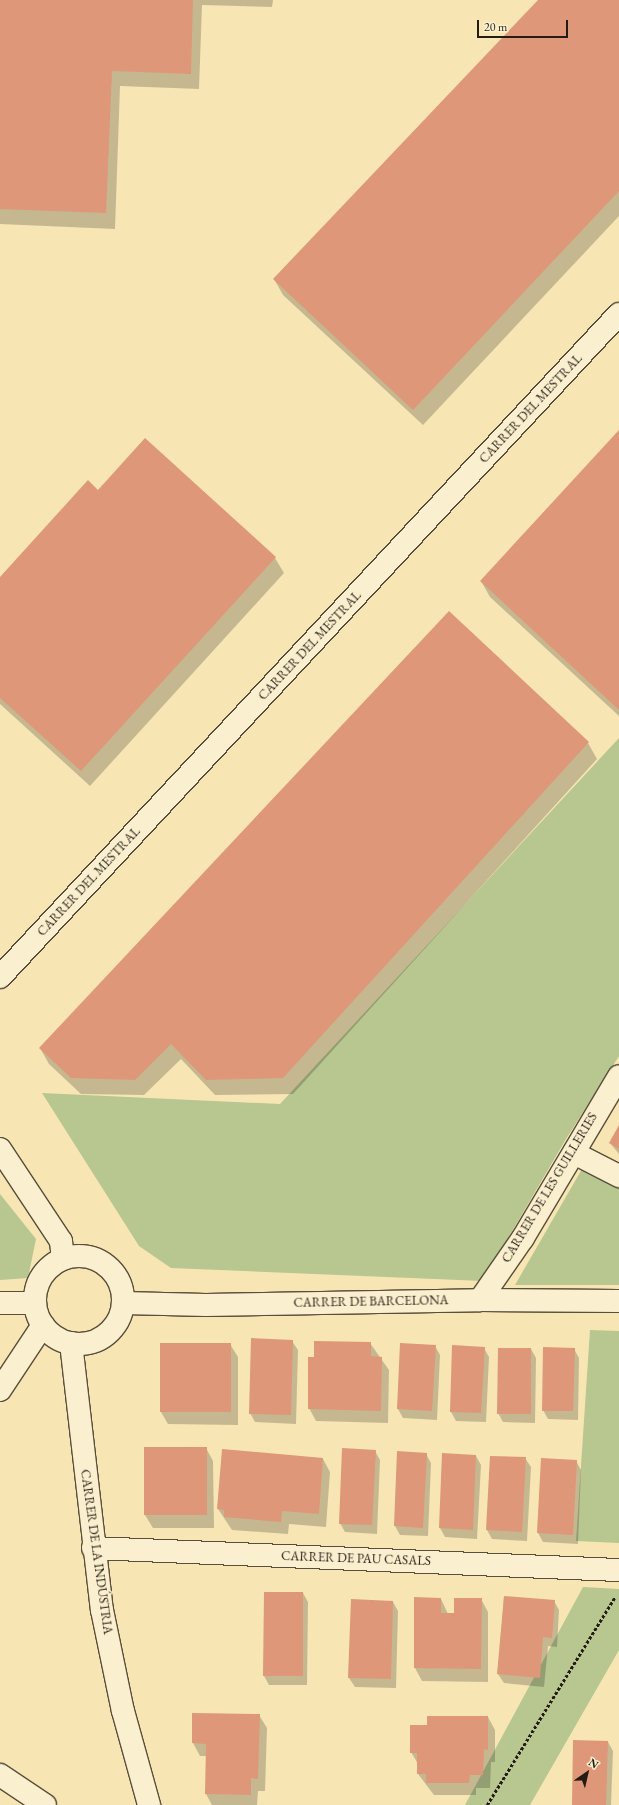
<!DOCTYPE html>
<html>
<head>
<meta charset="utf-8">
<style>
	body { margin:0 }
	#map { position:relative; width:619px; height:1805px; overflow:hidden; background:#f7e6b4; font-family:"EB Garamond",serif }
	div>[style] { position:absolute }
	.green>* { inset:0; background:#b8c690 }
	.shadow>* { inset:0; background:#0003 }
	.building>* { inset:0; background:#de9778 }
	.path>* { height:2.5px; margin-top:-1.25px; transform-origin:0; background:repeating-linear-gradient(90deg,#241c13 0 3px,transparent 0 5px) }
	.roads { filter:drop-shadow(1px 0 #594e3b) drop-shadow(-1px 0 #594e3b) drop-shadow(0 1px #594e3b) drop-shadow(0 -1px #594e3b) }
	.street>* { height:22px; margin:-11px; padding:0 11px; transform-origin:11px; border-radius:11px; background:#faefce }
	.street>.ring { margin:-11px; padding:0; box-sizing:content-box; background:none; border:22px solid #faefce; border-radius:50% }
	span { translate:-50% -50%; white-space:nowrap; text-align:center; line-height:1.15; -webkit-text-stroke:3px #faefce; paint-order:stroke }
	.street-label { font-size:13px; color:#241c13 }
	.north { position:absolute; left:567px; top:1753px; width:40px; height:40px; -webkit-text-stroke:3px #faefce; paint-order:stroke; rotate:34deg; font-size:11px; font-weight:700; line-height:16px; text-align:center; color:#241c13 }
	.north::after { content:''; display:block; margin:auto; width:14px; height:18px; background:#241c13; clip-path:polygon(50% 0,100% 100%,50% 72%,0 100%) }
	.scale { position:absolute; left:477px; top:20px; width:91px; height:18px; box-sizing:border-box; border:2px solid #241c13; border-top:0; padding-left:5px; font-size:12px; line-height:14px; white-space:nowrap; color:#241c13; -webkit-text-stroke:3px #faefce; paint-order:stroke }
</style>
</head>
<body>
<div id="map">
	<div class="green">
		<div style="clip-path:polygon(619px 738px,619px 1056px,566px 1139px,483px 1281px,171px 1268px,139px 1246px,42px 1093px,280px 1104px)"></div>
		<div style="clip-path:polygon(582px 1169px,619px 1188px,619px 1285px,515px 1285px)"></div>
		<div style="clip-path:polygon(0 1194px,36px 1239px,28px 1278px,0 1280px)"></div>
		<div style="clip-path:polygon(590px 1330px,619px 1331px,619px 1543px,576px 1541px)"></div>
		<div style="clip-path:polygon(583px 1587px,619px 1589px,619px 1650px,530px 1805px,465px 1805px)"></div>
	</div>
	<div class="shadow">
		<div style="clip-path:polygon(0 0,273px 0,272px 7px,202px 5px,199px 89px,120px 86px,115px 229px,0 224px)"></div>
		<div style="clip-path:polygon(539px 0,619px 0,619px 216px,423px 425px,283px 295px,274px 279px)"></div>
		<div style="clip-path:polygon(619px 431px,619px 716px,490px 597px,481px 581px)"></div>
		<div style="clip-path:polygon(98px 491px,275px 558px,284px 573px,90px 786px,0 704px,0 578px)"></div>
		<div style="clip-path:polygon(449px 613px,588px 743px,597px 759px,293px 1094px,215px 1095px,181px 1059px,144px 1095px,81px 1094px,49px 1064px,40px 1048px)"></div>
		<div style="clip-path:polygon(619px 1127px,619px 1154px,610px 1143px)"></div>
		<div style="clip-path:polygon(292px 1341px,298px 1350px,296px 1424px,255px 1422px,250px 1413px)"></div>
		<div style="clip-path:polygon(370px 1343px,389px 1370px,388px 1423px,316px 1421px,309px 1408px)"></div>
		<div style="clip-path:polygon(230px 1344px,238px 1357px,238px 1425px,168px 1424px,161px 1412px)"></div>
		<div style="clip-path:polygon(435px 1346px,440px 1355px,437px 1420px,403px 1418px,398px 1409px)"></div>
		<div style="clip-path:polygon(484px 1348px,489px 1357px,486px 1422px,456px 1421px,451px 1412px)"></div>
		<div style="clip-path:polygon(531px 1349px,536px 1358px,535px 1423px,503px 1422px,498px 1413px)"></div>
		<div style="clip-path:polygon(574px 1349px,579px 1358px,578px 1420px,548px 1419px,543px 1410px)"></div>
		<div style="clip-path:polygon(145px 1448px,206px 1448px,213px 1461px,214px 1528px,153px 1528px,145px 1515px)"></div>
		<div style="clip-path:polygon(375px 1451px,380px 1460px,377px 1534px,345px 1532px,340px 1523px)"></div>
		<div style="clip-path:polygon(426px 1454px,431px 1463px,428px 1536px,400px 1535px,395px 1526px)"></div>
		<div style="clip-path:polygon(476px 1456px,481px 1465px,477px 1539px,445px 1537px,440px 1528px)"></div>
		<div style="clip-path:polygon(491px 1457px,525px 1458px,531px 1467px,527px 1541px,492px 1539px,487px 1530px)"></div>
		<div style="clip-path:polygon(323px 1459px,330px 1472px,326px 1527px,289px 1524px,288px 1534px,232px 1530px,218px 1509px)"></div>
		<div style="clip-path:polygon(576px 1461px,581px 1470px,578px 1544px,543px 1542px,538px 1533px)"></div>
		<div style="clip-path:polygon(303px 1593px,308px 1602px,307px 1685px,269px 1685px,264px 1676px)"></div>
		<div style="clip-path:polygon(504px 1597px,554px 1601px,559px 1610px,557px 1647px,548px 1646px,544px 1687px,504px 1683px,498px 1674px)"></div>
		<div style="clip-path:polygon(415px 1598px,441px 1599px,448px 1614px,455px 1614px,481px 1599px,488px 1612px,488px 1682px,422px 1681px,415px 1668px)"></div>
		<div style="clip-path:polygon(393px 1602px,398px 1611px,396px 1688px,355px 1687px,349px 1678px)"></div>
		<div style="clip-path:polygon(193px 1714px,259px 1715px,267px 1728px,265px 1791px,258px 1791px,257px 1805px,212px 1805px,206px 1794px,207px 1756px,200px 1756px,193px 1743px)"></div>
		<div style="clip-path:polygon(488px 1717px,495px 1730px,495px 1762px,491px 1762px,490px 1788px,476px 1788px,476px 1795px,434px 1795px,418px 1774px,418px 1764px,411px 1752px,428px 1726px)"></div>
		<div style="clip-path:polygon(608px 1742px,613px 1751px,611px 1805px,573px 1805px)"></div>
	</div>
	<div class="building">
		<div style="clip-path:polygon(0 0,193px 0,191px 74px,112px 71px,106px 213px,0 209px)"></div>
		<div style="clip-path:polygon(538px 0,619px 0,619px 191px,413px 410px,273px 279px)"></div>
		<div style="clip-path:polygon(619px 430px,619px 710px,480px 581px)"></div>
		<div style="clip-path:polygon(145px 438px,276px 557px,81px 771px,0 698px,0 577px,88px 480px,98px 490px)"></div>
		<div style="clip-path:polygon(449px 611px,589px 742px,283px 1078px,206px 1080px,171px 1044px,135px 1080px,71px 1078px,39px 1048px)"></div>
		<div style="clip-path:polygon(619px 1125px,619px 1149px,609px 1143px)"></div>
		<div style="clip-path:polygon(251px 1338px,293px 1340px,291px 1415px,249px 1414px)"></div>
		<div style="clip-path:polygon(314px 1341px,371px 1342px,371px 1356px,382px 1357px,381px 1411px,308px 1409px,308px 1357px,314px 1357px)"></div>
		<div style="clip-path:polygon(160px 1343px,231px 1343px,231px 1412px,160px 1412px)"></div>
		<div style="clip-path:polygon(400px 1343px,436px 1345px,432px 1411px,397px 1409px)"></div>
		<div style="clip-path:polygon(452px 1345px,485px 1347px,481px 1413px,450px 1412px)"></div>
		<div style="clip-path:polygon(543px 1347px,575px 1348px,573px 1411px,542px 1411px)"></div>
		<div style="clip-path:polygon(498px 1348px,531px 1348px,531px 1414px,497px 1414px)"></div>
		<div style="clip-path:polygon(144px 1447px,207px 1447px,207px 1515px,144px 1515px)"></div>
		<div style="clip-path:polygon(342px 1448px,376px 1450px,372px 1525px,339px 1524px)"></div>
		<div style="clip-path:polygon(222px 1449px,323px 1458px,319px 1514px,282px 1511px,281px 1522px,224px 1517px,224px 1510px,217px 1509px)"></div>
		<div style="clip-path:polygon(397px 1451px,427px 1453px,423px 1528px,394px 1526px)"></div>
		<div style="clip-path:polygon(442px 1453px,476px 1455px,473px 1530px,439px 1528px)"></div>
		<div style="clip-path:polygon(490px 1456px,526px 1457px,522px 1532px,486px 1530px)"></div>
		<div style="clip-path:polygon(541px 1458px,577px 1460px,573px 1535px,537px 1533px)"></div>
		<div style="clip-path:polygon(264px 1592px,303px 1592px,303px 1676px,263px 1676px)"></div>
		<div style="clip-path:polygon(504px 1596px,555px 1600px,552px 1638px,543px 1637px,540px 1678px,497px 1674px)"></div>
		<div style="clip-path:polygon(414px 1597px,441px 1598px,441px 1613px,454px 1613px,454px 1598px,482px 1598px,481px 1669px,414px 1668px)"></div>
		<div style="clip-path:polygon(351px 1599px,393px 1601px,391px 1679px,348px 1678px)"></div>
		<div style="clip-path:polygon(192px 1713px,260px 1714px,258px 1779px,251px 1778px,251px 1795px,205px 1794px,206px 1744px,192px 1743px)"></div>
		<div style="clip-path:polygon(427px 1716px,488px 1716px,488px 1750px,484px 1749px,483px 1775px,470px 1775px,469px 1783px,426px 1783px,426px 1774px,417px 1774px,417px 1753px,410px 1753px,410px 1725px,427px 1725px)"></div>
		<div style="clip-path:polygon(573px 1740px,608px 1741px,606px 1805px,572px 1805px)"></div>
	</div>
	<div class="path">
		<div style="left:487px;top:1805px;width:244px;rotate:-58.4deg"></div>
	</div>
	<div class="roads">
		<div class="street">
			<div style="left:0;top:977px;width:907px;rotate:-46.97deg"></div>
			<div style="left:0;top:1149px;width:110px;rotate:56.5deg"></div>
			<div style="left:61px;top:1241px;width:18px;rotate:84deg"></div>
			<div style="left:574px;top:1153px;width:51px;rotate:27.1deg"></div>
			<div class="ring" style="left:35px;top:1256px;width:66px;height:66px"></div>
			<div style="left:480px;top:1300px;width:75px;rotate:-55.3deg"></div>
			<div style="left:523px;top:1238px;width:188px;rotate:-59.3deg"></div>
			<div style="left:0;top:1303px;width:35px"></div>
			<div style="left:123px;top:1303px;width:83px;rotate:1.4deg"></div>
			<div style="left:206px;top:1305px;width:274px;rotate:-1deg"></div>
			<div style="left:480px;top:1300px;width:139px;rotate:0.4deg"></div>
			<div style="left:71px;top:1343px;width:269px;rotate:83.4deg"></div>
			<div style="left:102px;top:1610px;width:103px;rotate:78.3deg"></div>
			<div style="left:123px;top:1711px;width:98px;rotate:74.5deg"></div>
			<div style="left:0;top:1390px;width:78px;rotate:-56.5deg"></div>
			<div style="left:93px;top:1548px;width:526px;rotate:2.4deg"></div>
			<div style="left:0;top:1775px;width:54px;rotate:33.7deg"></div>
		</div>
	</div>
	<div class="street-label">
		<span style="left:531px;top:409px;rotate:-47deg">CARRER DEL MESTRAL</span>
		<span style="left:310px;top:646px;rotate:-47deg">CARRER DEL MESTRAL</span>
		<span style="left:89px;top:882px;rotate:-47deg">CARRER DEL MESTRAL</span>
		<span style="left:550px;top:1188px;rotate:-59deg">CARRER DE LES GUILLERIES</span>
		<span style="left:371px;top:1302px;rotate:-1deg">CARRER DE BARCELONA</span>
		<span style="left:96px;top:1552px;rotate:82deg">CARRER DE LA INDÚSTRIA</span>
		<span style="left:356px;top:1559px;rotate:2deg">CARRER DE PAU CASALS</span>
	</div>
	<div class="north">N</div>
	<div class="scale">20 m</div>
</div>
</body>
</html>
